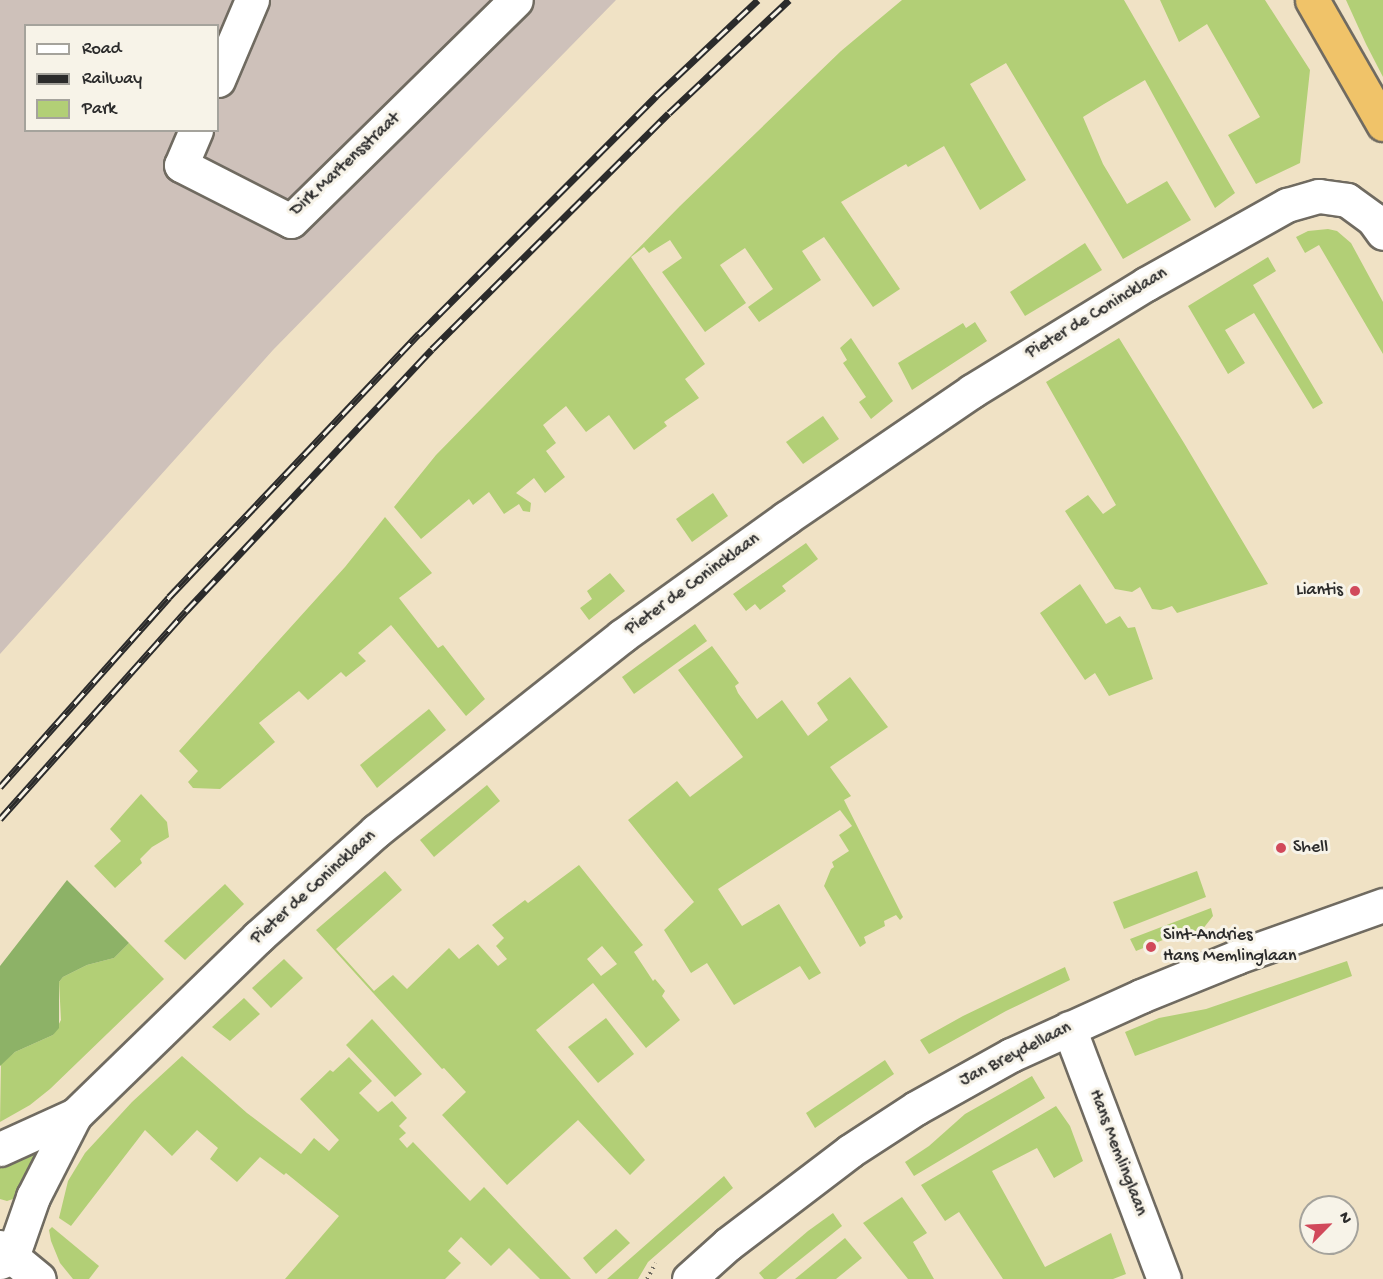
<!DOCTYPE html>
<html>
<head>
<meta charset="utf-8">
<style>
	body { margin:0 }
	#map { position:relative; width:1383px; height:1279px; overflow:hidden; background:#f0e2c5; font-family:"Gochi Hand",sans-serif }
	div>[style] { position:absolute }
	.industrial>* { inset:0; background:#cec1ba }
	.green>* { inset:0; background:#b2cf76 }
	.forest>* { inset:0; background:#8db267 }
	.path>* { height:4px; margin-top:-2px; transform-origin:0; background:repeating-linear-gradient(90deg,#706b61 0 1.5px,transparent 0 6px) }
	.roads { filter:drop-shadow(2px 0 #706b61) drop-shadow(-2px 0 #706b61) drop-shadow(0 2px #706b61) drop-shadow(0 -2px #706b61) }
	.minor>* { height:33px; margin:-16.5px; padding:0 16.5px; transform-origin:16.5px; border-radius:16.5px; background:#fff }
	.tertiary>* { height:33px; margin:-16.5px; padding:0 16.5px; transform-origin:16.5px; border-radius:16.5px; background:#fff }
	.trunk>* { height:33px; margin:-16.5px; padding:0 16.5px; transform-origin:16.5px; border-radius:16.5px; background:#f0c369 }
	.rail>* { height:7px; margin-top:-3.5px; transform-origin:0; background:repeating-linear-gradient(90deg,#f7f3e8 0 14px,#2b2b2b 0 28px); box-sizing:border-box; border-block:2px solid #2b2b2b }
	.dots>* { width:16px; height:16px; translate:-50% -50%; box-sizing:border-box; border:3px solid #f7f3e8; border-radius:50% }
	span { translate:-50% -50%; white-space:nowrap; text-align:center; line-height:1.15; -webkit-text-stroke:6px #f7f3e8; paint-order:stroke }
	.street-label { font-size:18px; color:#2b2b2b }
	.poi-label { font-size:18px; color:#2b2b2b }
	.right { translate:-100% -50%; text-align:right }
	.left { translate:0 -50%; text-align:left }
	.legend { position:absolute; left:24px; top:24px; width:195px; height:108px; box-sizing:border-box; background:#f7f3e8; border:2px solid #a5a39c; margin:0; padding:8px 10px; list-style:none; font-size:18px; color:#2b2b2b }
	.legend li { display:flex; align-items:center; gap:12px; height:30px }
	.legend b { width:30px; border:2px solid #a5a39c }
	.north { position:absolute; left:1299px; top:1195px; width:60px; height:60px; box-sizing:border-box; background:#f7f3e8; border:2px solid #a5a39c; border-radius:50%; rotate:66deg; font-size:16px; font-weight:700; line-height:24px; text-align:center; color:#2b2b2b }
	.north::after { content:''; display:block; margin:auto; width:21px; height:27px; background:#d1495b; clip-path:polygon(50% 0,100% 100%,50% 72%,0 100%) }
</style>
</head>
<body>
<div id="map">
	<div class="industrial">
		<div style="clip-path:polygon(evenodd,0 0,616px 0,273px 350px,0 654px,0 0,26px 26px,218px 26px,218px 130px,26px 130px,26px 26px)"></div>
	</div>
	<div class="green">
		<div style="clip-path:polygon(902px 0,1124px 0,1235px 193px,1215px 208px,1145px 80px,1104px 104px,1083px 117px,1103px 164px,1127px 204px,1167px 181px,1191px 220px,1123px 259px,1006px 63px,970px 84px,1026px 180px,980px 210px,944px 146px,908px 167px,906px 164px,841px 202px,900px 289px,873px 307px,824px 237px,802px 251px,821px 280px,759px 322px,748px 307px,773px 289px,745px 248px,720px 265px,746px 303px,705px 332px,662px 272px,682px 258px,670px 240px,649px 253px,644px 247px,631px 257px,705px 364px,685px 379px,699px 398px,664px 422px,667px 426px,634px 450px,609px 415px,586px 432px,566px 406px,543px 425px,556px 443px,546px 451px,565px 477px,545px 493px,534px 478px,516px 493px,531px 503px,530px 512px,523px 511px,519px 504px,504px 514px,489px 492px,473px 505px,469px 499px,421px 539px,394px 507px,436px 455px,680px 206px,841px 51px)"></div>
		<div style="clip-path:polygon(1160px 0,1265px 0,1310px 70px,1300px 163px,1256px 184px,1228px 135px,1260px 117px,1207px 24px,1179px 42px)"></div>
		<div style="clip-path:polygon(1346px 0,1383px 0,1383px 77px,1366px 44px)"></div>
		<div style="clip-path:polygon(1328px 229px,1337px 231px,1351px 243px,1383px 302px,1383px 354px,1319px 245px,1305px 253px,1296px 237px,1308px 231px)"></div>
		<div style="clip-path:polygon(1085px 243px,1102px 270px,1025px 316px,1010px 292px)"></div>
		<div style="clip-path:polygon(1268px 257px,1276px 271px,1253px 285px,1323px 403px,1313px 409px,1254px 313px,1225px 330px,1245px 363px,1228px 374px,1188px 306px)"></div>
		<div style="clip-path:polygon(975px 322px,987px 341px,912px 390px,898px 363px,963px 323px,966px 328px)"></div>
		<div style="clip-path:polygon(851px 338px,893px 401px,871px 419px,859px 402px,866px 397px,843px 363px,847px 360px,840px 348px)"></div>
		<div style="clip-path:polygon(1119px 338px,1184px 443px,1268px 584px,1177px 613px,1172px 606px,1161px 610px,1152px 609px,1140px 587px,1132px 592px,1115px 589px,1065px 511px,1088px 495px,1103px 514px,1116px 505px,1046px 382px)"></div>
		<div style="clip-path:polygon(823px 416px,839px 439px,803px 464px,786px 442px)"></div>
		<div style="clip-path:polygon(713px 493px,728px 516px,692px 542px,676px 519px)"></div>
		<div style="clip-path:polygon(385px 517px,432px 573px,399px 598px,438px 648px,443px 645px,485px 699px,466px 716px,391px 625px,358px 653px,366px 661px,346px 677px,341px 672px,308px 700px,299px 691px,259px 723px,275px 742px,220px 789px,193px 788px,188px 782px,198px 771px,179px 751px,345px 567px)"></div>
		<div style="clip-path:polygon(806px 543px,818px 559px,782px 586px,786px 591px,760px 610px,755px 604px,746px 611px,733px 594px)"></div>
		<div style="clip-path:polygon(610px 573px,625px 591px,589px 620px,580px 608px,592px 599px,587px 591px)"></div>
		<div style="clip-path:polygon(1080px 584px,1106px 624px,1120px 616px,1128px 628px,1135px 627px,1153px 679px,1109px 696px,1095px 673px,1085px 680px,1040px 613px)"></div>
		<div style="clip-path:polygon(695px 624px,707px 641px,634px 694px,622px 677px)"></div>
		<div style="clip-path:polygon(712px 646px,739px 683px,735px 686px,738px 693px,757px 719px,782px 700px,808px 736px,828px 720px,817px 703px,850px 677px,888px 727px,830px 767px,851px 796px,844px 800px,903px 917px,900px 920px,896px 915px,884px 921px,885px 926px,864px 937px,866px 943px,860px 947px,824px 886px,831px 869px,834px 867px,832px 862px,849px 851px,839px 835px,852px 826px,840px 810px,718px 889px,742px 926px,779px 904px,821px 973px,809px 980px,800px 966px,734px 1005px,707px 963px,691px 973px,664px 930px,694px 902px,628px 820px,677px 781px,690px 797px,743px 757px,678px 670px)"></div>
		<div style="clip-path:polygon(429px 709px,446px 730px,377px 788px,360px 765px)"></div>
		<div style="clip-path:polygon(487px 785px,500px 801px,434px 857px,420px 840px)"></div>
		<div style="clip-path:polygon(141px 794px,167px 822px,169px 837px,152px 847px,140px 859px,142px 863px,115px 888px,94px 866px,121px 841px,110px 829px)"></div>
		<div style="clip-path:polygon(evenodd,579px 865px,643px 945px,634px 952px,653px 981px,655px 979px,665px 991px,662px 996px,680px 1020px,646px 1048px,593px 983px,536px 1030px,645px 1160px,630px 1175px,578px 1120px,507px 1185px,442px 1115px,466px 1092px,444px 1068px,442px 1069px,316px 930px,385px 871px,402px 890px,336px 949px,374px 991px,393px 975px,407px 989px,449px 948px,459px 959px,478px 944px,498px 966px,507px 959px,496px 946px,504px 938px,492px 925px,525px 900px,528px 903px,579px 865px,602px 946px,617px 964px,601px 976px,587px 959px,602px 946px)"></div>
		<div style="clip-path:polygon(1197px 871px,1206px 897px,1124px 929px,1113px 902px)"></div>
		<div style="clip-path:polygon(225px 884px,244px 904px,185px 960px,164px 941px)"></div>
		<div style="clip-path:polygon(1211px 908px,1213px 916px,1202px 930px,1175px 935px,1136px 951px,1130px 939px)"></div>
		<div style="clip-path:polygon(129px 943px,164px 979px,50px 1089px,30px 1105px,0 1122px,1px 1064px,15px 1052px,53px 1035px,61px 1020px,59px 982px,63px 977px,87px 965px,114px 958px)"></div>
		<div style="clip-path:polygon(284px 959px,303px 978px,271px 1008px,252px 988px)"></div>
		<div style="clip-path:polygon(1347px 961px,1352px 976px,1135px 1056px,1125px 1032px,1159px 1018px,1206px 1009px)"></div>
		<div style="clip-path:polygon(1065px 967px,1070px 980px,1006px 1011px,929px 1054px,920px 1040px,963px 1016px)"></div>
		<div style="clip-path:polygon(244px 998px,260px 1014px,230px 1041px,212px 1027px)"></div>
		<div style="clip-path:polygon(606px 1018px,634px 1054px,598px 1083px,568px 1047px)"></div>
		<div style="clip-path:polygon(372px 1019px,422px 1074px,395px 1097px,346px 1045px)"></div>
		<div style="clip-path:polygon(182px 1056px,247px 1113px,301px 1154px,314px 1138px,329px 1151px,339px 1140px,300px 1099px,330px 1070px,333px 1072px,349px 1057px,372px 1081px,359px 1093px,378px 1112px,392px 1101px,407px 1118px,399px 1126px,406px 1133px,399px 1139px,407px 1148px,413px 1142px,470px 1201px,484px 1187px,571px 1279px,540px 1279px,509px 1248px,491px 1266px,461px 1237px,448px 1251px,461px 1263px,445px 1279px,285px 1279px,339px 1216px,286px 1173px,284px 1175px,260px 1157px,237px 1182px,210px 1159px,218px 1148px,197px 1130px,172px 1156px,145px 1130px,71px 1226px,59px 1218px,68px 1181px,85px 1153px,132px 1102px)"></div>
		<div style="clip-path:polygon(885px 1060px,894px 1074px,815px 1128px,806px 1113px)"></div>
		<div style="clip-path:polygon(1032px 1076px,1045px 1098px,914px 1176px,905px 1162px,929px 1146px,965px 1114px)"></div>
		<div style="clip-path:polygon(1056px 1106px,1070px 1126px,1083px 1161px,1054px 1178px,1037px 1148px,992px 1171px,1045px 1267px,1111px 1233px,1126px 1274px,1113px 1279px,1003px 1279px,959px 1212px,945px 1221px,921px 1185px)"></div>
		<div style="clip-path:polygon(55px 1130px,16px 1198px,7px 1201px,0 1199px,0 1165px)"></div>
		<div style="clip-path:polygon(724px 1176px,733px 1188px,648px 1262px,638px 1279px,607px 1279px)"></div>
		<div style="clip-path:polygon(902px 1197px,927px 1233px,913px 1242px,934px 1279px,908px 1279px,863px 1223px)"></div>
		<div style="clip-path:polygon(833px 1213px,842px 1226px,776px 1279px,764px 1279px,759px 1273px,808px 1231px)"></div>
		<div style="clip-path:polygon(52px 1227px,99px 1266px,89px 1279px,73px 1279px,60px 1263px,51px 1241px,49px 1230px)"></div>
		<div style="clip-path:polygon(616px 1229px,630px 1243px,596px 1274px,583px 1258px)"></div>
		<div style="clip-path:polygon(845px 1238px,862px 1258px,836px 1279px,795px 1279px)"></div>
	</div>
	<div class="forest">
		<div style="clip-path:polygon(67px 880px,129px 943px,114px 958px,87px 965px,63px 977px,59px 982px,59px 1028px,53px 1035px,15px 1052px,0 1066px,0 966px)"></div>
	</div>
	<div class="path">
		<div style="left:647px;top:1279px;width:18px;rotate:-61deg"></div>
	</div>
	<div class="roads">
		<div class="minor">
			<div style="left:218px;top:80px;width:87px;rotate:-67deg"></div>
			<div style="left:196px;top:130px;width:38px;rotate:113deg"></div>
			<div style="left:181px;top:165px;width:123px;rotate:27deg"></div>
			<div style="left:291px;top:221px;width:315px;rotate:-44.5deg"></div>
			<div style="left:1069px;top:1028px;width:268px;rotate:69.3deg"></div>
			<div style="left:0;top:1149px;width:82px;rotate:-24.4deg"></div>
			<div style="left:75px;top:1115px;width:255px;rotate:-44.2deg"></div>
			<div style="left:258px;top:937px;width:159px;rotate:-41.9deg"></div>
			<div style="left:376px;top:831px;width:314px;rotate:-38.4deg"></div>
			<div style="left:622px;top:636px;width:202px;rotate:-35.7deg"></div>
			<div style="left:786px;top:518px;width:225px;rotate:-34.3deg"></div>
			<div style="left:972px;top:391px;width:204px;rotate:-31.6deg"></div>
			<div style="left:1146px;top:284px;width:162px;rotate:-29.3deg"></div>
			<div style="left:1287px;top:205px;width:33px;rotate:-16deg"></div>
			<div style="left:1319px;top:196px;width:28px;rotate:8deg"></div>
			<div style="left:1347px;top:200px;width:32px;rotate:36deg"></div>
			<div style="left:1373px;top:219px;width:17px;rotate:54deg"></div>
			<div style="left:0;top:1262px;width:13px;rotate:-23deg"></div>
			<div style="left:12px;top:1257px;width:64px;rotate:-70.7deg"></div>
			<div style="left:33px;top:1197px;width:92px;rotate:-62.9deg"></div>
		</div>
		<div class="tertiary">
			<div style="left:0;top:1247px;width:50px;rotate:39.4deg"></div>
			<div style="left:689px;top:1279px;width:52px;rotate:-41.9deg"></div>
			<div style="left:728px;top:1244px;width:153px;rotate:-37.3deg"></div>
			<div style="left:850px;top:1151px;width:79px;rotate:-33.1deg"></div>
			<div style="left:916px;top:1108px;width:109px;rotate:-29.2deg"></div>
			<div style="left:1011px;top:1055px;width:143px;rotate:-24.4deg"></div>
			<div style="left:1141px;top:996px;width:104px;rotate:-22.1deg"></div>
			<div style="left:1237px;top:957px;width:155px;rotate:-19.6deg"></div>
		</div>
		<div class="trunk">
			<div style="left:1312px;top:0;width:143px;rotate:60.2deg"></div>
		</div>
	</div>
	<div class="rail">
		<div style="left:0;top:787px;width:254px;rotate:-48.3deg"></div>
		<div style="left:169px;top:597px;width:363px;rotate:-46.5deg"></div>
		<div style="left:419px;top:334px;width:336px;rotate:-45.1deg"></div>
		<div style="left:656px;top:96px;width:140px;rotate:-43.3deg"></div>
		<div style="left:0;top:819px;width:279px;rotate:-48.2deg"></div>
		<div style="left:186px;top:611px;width:359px;rotate:-46.8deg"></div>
		<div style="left:432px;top:349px;width:334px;rotate:-44.9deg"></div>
		<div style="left:669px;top:113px;width:165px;rotate:-43.3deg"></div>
	</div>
	<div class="dots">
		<div style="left:1355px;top:591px;background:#d1495b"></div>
		<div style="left:1281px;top:848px;background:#d1495b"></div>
		<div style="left:1151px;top:947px;background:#d1495b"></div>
	</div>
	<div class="street-label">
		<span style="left:346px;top:165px;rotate:-43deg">Dirk Martensstraat</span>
		<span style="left:1097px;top:314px;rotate:-31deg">Pieter de Conincklaan</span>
		<span style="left:693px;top:585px;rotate:-36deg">Pieter de Conincklaan</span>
		<span style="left:314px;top:888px;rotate:-42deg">Pieter de Conincklaan</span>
		<span style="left:1016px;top:1055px;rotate:-27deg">Jan Breydellaan</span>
		<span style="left:1117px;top:1153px;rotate:69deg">Hans Memlinglaan</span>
	</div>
	<div class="poi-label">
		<span class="right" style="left:1343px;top:591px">Liantis</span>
		<span class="left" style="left:1293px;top:848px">Shell</span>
		<span class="left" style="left:1163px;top:947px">Sint-Andries<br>Hans Memlinglaan</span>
	</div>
	<ul class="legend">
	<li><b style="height:8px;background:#fff"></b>Road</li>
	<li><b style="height:8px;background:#2b2b2b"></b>Railway</li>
	<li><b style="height:16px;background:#b2cf76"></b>Park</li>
	</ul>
	<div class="north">N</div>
</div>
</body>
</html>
